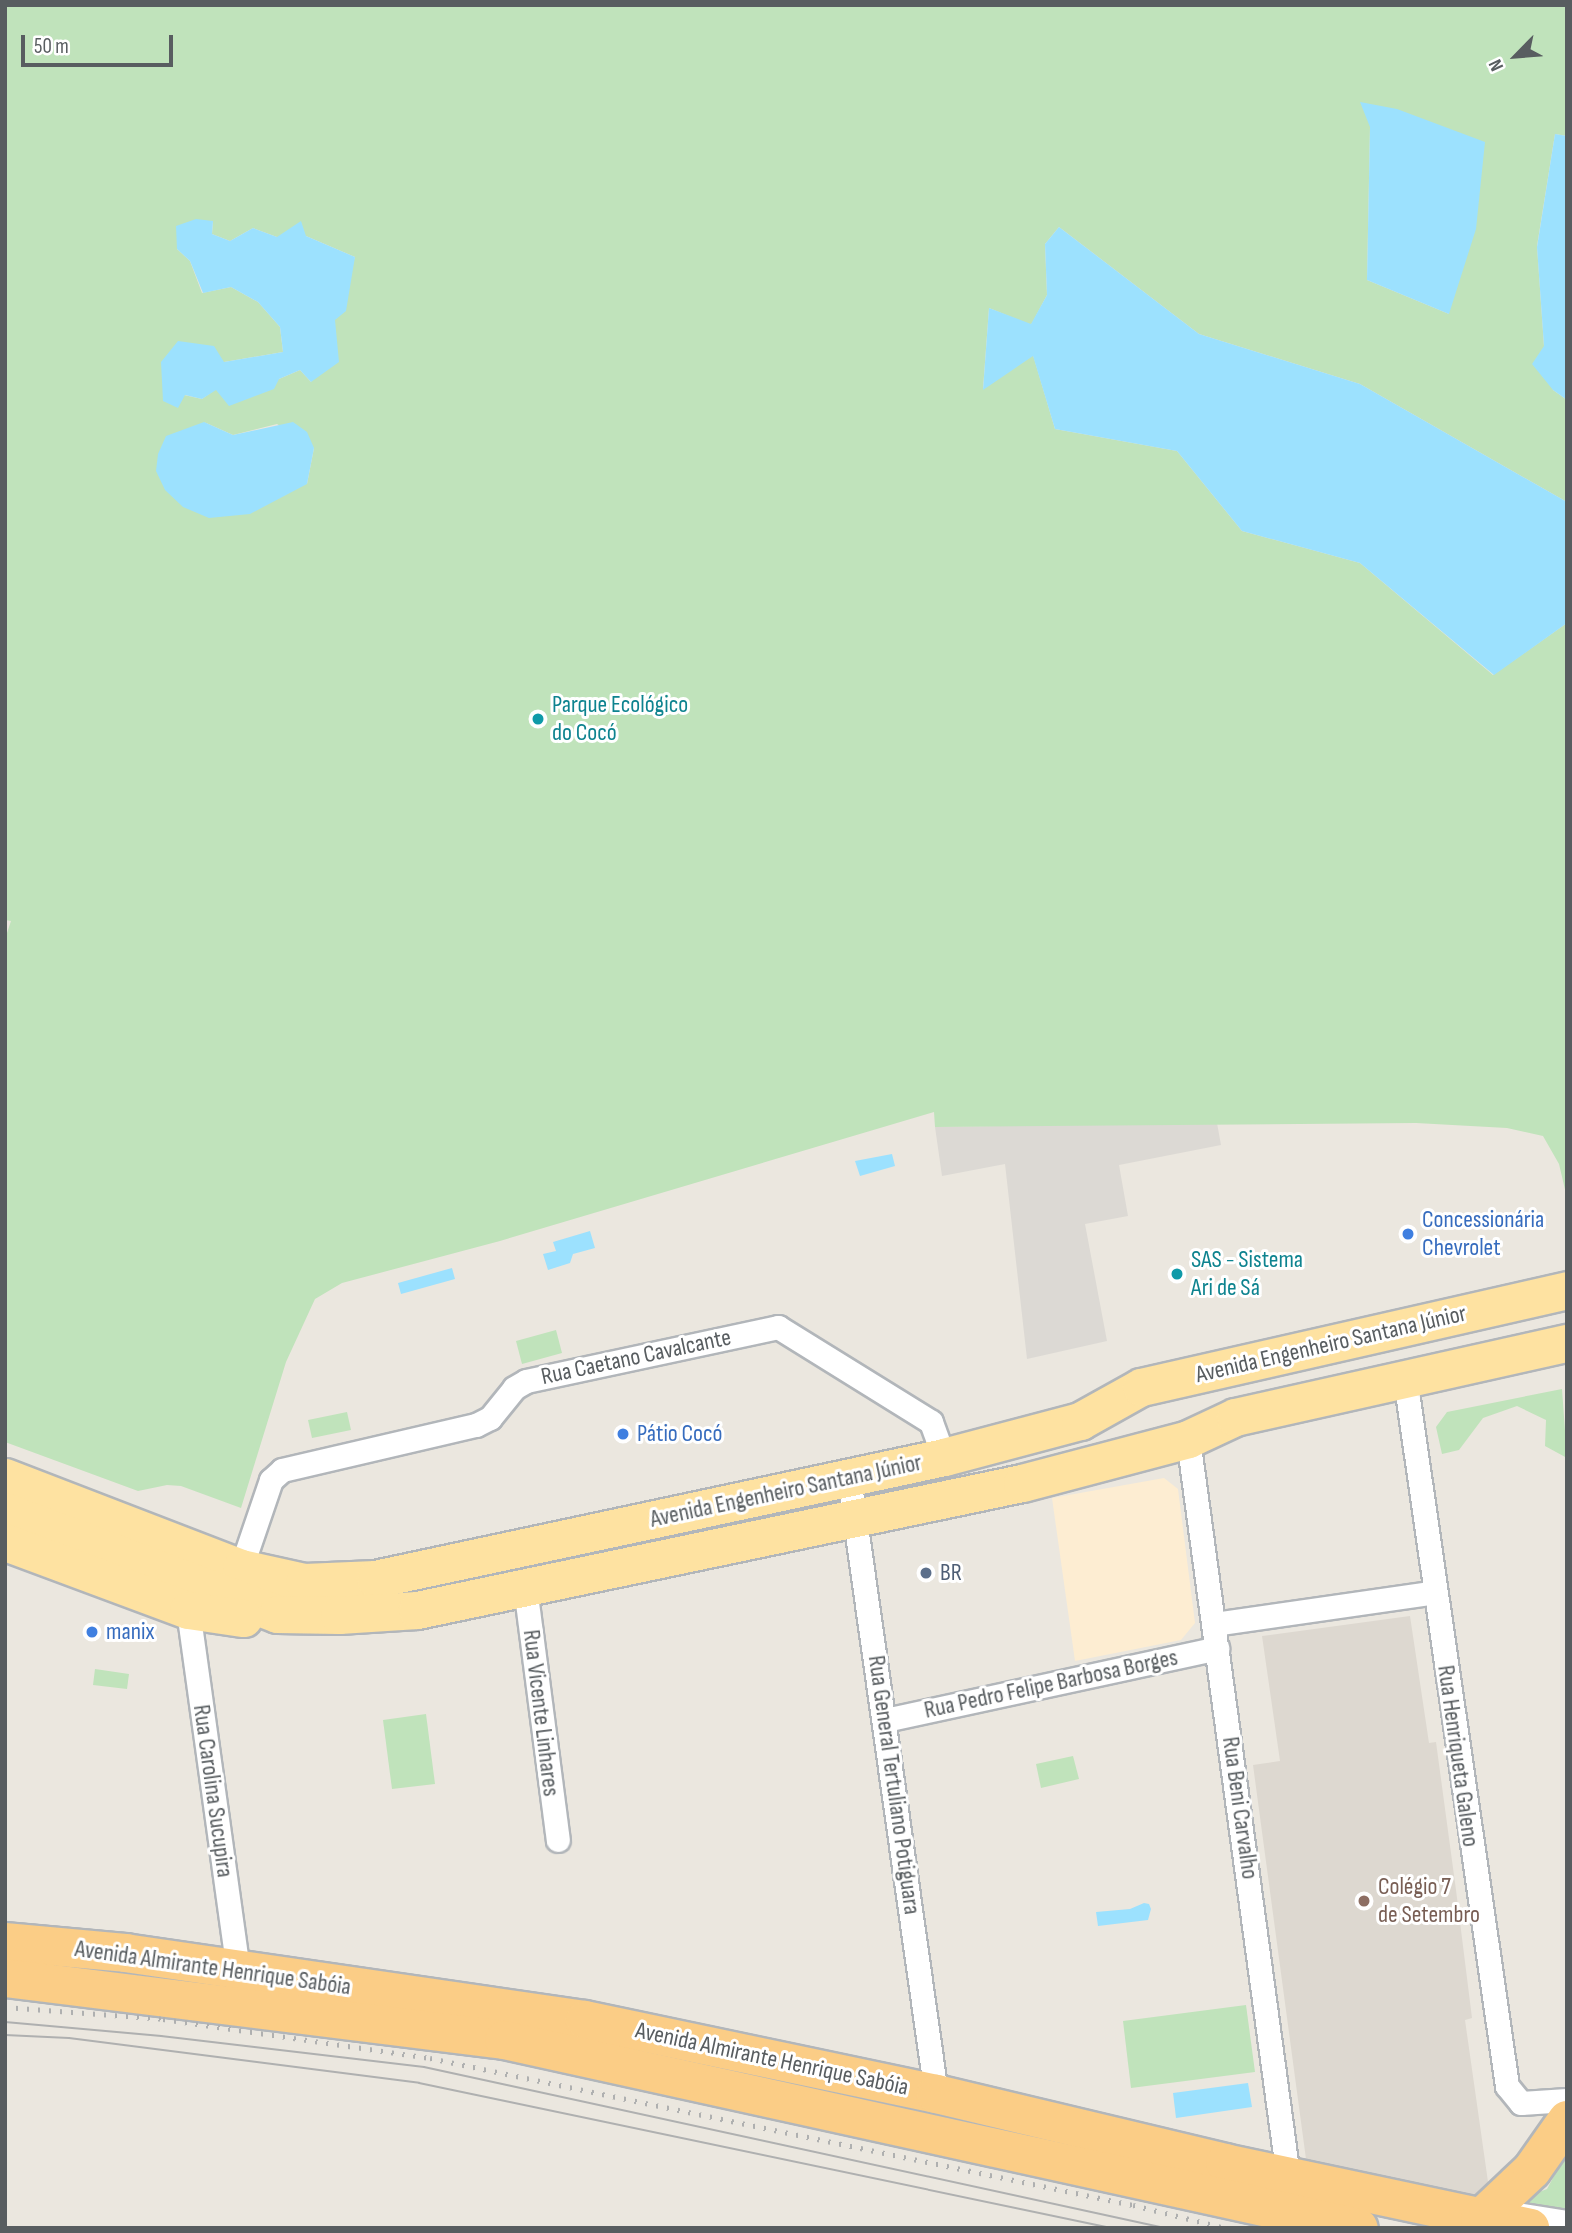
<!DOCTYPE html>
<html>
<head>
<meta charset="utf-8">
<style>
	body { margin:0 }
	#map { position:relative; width:1572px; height:2233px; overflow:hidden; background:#ebe7df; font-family:"Sofia Sans Condensed",sans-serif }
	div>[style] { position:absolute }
	.commercial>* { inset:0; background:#fdedd2 }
	.industrial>* { inset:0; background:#dcd9d4 }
	.education>* { inset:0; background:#ddd8d0 }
	.green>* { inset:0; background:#c0e3bb }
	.water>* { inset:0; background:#9ce1fe }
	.roads { filter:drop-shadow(2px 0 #b2b6ba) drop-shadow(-2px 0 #b2b6ba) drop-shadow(0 2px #b2b6ba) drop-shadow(0 -2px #b2b6ba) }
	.street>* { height:23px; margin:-11.5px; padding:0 11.5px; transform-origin:11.5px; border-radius:11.5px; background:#fff }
	.primary>* { height:37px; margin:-18.5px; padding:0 18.5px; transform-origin:18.5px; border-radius:18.5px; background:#fee2a1 }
	.highway>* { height:38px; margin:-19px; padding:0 19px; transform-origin:19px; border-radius:19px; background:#fbcd86 }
	.tram>* { height:2px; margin:-1px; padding:0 1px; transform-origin:1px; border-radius:1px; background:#afb0b0 }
	.rail>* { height:5px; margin-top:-2.5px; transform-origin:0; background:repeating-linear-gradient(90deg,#afb0b0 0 2px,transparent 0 11px) }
	.dots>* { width:19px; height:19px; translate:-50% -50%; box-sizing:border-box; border:4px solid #fff; border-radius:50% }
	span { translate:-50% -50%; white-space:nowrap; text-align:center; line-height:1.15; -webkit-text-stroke:6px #fff; paint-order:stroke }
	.culture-label { font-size:24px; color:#0d838f }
	.left { translate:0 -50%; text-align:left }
	.shop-label { font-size:24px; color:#366cbe }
	.street-label { font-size:24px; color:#585d60 }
	.service-label { font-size:24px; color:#4e5e75 }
	.education-label { font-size:24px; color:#785e54 }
	.frame { position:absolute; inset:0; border:7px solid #585d60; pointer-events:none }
	.north { position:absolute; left:1481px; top:21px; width:70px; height:70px; -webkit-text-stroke:5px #fff; paint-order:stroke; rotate:245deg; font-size:19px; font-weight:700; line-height:28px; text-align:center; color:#585d60 }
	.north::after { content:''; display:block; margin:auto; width:24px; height:32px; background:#585d60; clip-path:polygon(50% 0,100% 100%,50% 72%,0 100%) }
	.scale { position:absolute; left:21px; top:35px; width:152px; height:32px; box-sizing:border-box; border:4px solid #585d60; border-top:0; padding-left:9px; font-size:21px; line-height:24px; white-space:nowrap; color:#585d60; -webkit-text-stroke:5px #fff; paint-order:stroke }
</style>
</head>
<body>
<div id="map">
	<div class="commercial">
		<div style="clip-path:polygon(1164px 1478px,1178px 1489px,1195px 1623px,1181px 1640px,1075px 1661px,1052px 1498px)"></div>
	</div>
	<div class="industrial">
		<div style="clip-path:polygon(1217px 1123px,1221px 1145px,1119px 1165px,1128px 1216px,1085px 1224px,1107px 1341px,1027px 1359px,1005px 1164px,942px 1176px,935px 1127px)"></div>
	</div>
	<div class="education">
		<div style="clip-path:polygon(1410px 1616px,1429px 1743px,1436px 1742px,1456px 1890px,1472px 2018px,1465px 2020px,1490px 2196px,1485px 2200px,1306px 2159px,1253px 1765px,1280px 1761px,1262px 1636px)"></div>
	</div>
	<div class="green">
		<div style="clip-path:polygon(evenodd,5px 5px,1567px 5px,1567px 136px,1555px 134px,1537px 246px,1544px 346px,1553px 390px,1567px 400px,1567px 502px,1360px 384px,1199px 334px,1059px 227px,1045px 244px,1047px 295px,1031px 325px,989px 308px,983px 389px,1033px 355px,1055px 429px,1177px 451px,1242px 531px,1360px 563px,1493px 675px,1567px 623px,1567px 1198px,1559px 1164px,1543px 1136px,1507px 1128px,1416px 1123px,935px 1127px,934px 1112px,500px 1241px,342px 1283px,315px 1299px,286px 1362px,241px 1508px,181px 1486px,167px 1485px,138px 1491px,5px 1442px,5px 939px,11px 921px,5px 920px,5px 5px,1370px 127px,1449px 314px,1367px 280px,1370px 127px,5px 5px,213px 221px,212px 234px,230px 241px,253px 228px,277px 237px,306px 236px,355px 257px,311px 382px,300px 370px,279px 379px,216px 389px,202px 399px,184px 395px,224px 362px,283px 352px,280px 327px,258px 302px,231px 287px,202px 293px,190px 261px,177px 249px,213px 221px,5px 5px,204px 422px,233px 435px,277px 424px,314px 448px,307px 484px,204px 422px)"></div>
		<div style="clip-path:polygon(556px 1330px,562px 1353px,522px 1364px,516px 1341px)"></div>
		<div style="clip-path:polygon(1562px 1389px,1567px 1458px,1545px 1446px,1546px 1420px,1517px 1406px,1483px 1418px,1459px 1450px,1442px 1454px,1436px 1427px,1447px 1412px)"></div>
		<div style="clip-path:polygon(347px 1412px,351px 1430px,312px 1438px,308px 1420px)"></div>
		<div style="clip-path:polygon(95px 1669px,129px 1674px,127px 1689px,93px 1685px)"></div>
		<div style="clip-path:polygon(426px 1714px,435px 1784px,392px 1789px,383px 1720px)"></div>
		<div style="clip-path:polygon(1073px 1756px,1079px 1779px,1041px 1788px,1036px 1764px)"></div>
		<div style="clip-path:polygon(1246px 2005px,1255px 2072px,1131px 2088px,1123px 2021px)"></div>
		<div style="clip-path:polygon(1567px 2152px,1567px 2215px,1521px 2206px,1534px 2194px,1547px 2189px)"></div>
	</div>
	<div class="water">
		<div style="clip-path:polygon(1360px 102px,1397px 109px,1485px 142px,1476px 229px,1449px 314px,1367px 280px,1370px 127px)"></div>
		<div style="clip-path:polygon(1555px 134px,1567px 136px,1567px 400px,1553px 390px,1532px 364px,1544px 346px,1537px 247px)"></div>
		<div style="clip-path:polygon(196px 219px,213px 221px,212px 234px,230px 241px,253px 228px,277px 237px,301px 221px,306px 236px,355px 257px,346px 311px,335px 320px,339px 362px,311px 382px,300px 370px,279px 379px,274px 389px,229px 406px,216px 390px,202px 399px,185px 395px,178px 408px,163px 401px,161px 362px,178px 341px,214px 346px,224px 362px,283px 352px,280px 327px,258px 302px,231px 287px,203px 293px,190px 261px,177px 249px,176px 226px)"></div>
		<div style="clip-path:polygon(1059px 227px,1199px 334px,1360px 384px,1567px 502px,1567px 623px,1494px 675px,1360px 563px,1242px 531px,1177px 451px,1055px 429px,1033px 356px,983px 390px,989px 308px,1031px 324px,1047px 295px,1045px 244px)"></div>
		<div style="clip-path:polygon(204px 422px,233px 435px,293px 422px,307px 432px,314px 448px,307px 484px,250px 514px,209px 518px,183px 507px,165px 490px,156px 471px,158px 454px,166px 436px)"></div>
		<div style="clip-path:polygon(892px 1154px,895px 1166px,860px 1176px,855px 1161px)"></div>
		<div style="clip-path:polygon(590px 1231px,595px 1248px,573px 1254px,570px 1263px,548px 1270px,543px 1254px,556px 1251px,553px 1242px)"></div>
		<div style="clip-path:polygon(452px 1268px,455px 1279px,401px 1294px,398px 1283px)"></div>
		<div style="clip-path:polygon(1144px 1903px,1149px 1904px,1151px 1909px,1148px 1920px,1098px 1926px,1096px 1912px,1130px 1909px)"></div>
		<div style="clip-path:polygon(1248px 2083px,1252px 2107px,1176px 2118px,1173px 2093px)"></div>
	</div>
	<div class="roads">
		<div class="street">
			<div style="left:1408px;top:1399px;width:694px;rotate:81.8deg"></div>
			<div style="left:1507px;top:2086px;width:22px;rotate:51deg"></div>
			<div style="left:1521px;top:2103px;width:46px;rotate:-3.7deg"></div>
			<div style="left:1188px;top:1439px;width:745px;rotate:82.28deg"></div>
			<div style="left:849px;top:1477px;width:623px;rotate:81.97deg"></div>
			<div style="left:241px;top:1568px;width:93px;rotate:-71.2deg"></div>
			<div style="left:271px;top:1480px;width:15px;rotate:-42deg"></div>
			<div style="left:282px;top:1470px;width:199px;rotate:-13.1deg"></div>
			<div style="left:476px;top:1425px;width:16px;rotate:-27deg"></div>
			<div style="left:490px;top:1418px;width:38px;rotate:-51deg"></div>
			<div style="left:514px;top:1388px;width:14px;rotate:-30deg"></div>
			<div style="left:526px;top:1381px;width:258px;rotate:-12.1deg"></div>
			<div style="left:778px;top:1327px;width:180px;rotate:31.8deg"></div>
			<div style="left:931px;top:1422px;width:37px;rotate:70deg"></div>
			<div style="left:525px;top:1587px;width:255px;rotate:82.6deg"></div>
			<div style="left:188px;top:1610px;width:365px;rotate:82.1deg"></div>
			<div style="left:1214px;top:1624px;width:223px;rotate:-8.2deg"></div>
			<div style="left:885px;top:1720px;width:340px;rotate:-12.2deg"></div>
			<div style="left:1517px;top:2214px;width:51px;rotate:9.1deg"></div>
		</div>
		<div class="primary">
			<div style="left:5px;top:1477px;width:253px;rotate:21.1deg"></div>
			<div style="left:241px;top:1568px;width:65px;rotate:12.5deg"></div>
			<div style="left:304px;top:1582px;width:71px;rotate:-2.4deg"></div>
			<div style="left:375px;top:1579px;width:582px;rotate:-12.1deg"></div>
			<div style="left:944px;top:1457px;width:141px;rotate:-14.8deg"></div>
			<div style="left:1080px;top:1421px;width:70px;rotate:-29.1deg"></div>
			<div style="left:1141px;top:1387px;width:437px;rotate:-12.8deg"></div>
			<div style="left:5px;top:1511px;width:291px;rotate:20.7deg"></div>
			<div style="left:277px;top:1614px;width:62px;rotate:0.9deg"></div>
			<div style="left:339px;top:1615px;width:78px;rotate:-3.7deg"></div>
			<div style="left:417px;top:1610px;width:618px;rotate:-11.86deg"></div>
			<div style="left:1022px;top:1483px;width:172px;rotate:-14.8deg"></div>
			<div style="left:1188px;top:1439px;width:52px;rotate:-25.1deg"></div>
			<div style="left:1235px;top:1417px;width:340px;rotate:-12.6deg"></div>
			<div style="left:5px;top:1542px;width:195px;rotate:20.4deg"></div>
			<div style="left:188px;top:1610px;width:56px;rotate:8.3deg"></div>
		</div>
		<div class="highway">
			<div style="left:5px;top:1942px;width:121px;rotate:5.2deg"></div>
			<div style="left:125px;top:1953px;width:465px;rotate:8.3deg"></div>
			<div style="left:585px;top:2020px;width:359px;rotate:11.9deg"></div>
			<div style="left:936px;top:2094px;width:297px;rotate:13.4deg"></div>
			<div style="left:1225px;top:2163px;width:312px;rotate:12deg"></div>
			<div style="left:5px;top:1978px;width:503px;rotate:7.08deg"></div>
			<div style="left:504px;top:2040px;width:875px;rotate:12.4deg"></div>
			<div style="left:1480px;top:2219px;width:71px;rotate:-43.3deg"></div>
			<div style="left:1532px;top:2170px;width:61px;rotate:-55deg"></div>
		</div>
	</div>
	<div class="tram">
		<div style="left:5px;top:2022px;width:157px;rotate:5.1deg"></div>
		<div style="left:161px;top:2036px;width:265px;rotate:6.7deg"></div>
		<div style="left:424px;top:2067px;width:758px;rotate:12.26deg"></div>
		<div style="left:5px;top:2035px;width:64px;rotate:2.7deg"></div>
		<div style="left:69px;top:2038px;width:353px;rotate:7.3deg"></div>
		<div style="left:419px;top:2083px;width:707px;rotate:11.83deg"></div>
	</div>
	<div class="rail">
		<div style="left:5px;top:2007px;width:158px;rotate:4.3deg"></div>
		<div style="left:163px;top:2019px;width:270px;rotate:8.3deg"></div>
		<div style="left:430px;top:2058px;width:718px;rotate:11.81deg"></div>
		<div style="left:1133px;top:2205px;width:95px;rotate:14deg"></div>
	</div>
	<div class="dots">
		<div style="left:538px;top:719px;background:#0f9aa8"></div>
		<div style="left:1408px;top:1234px;background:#3f7fe0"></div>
		<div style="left:1177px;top:1274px;background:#0f9aa8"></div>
		<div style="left:623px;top:1434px;background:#3f7fe0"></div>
		<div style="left:926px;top:1573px;background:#5c6f8a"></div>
		<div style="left:92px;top:1632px;background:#3f7fe0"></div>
		<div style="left:1364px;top:1901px;background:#8d6e63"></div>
	</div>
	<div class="culture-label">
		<span class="left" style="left:552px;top:719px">Parque Ecológico<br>do Cocó</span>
		<span class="left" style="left:1191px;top:1274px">SAS - Sistema<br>Ari de Sá</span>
	</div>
	<div class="shop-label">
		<span class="left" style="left:1422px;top:1234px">Concessionária<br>Chevrolet</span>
		<span class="left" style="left:637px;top:1434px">Pátio Cocó</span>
		<span class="left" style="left:106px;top:1632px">manix</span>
	</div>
	<div class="street-label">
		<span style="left:1331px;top:1344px;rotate:-13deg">Avenida Engenheiro Santana Júnior</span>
		<span style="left:636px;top:1357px;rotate:-12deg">Rua Caetano Cavalcante</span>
		<span style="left:786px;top:1491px;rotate:-12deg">Avenida Engenheiro Santana Júnior</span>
		<span style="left:1051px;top:1684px;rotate:-12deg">Rua Pedro Felipe Barbosa Borges</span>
		<span style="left:541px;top:1713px;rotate:83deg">Rua Vicente Linhares</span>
		<span style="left:1458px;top:1756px;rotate:82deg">Rua Henriqueta Galeno</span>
		<span style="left:894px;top:1785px;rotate:82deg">Rua General Tertuliano Potiguara</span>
		<span style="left:213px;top:1791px;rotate:82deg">Rua Carolina Sucupira</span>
		<span style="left:1240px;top:1808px;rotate:82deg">Rua Beni Carvalho</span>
		<span style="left:213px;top:1968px;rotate:8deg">Avenida Almirante Henrique Sabóia</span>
		<span style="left:772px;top:2059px;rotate:12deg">Avenida Almirante Henrique Sabóia</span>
	</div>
	<div class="service-label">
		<span class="left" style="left:940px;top:1573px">BR</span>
	</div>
	<div class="education-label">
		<span class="left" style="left:1378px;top:1901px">Colégio 7<br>de Setembro</span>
	</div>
	<div class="frame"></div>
	<div class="north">N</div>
	<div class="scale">50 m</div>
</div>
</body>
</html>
